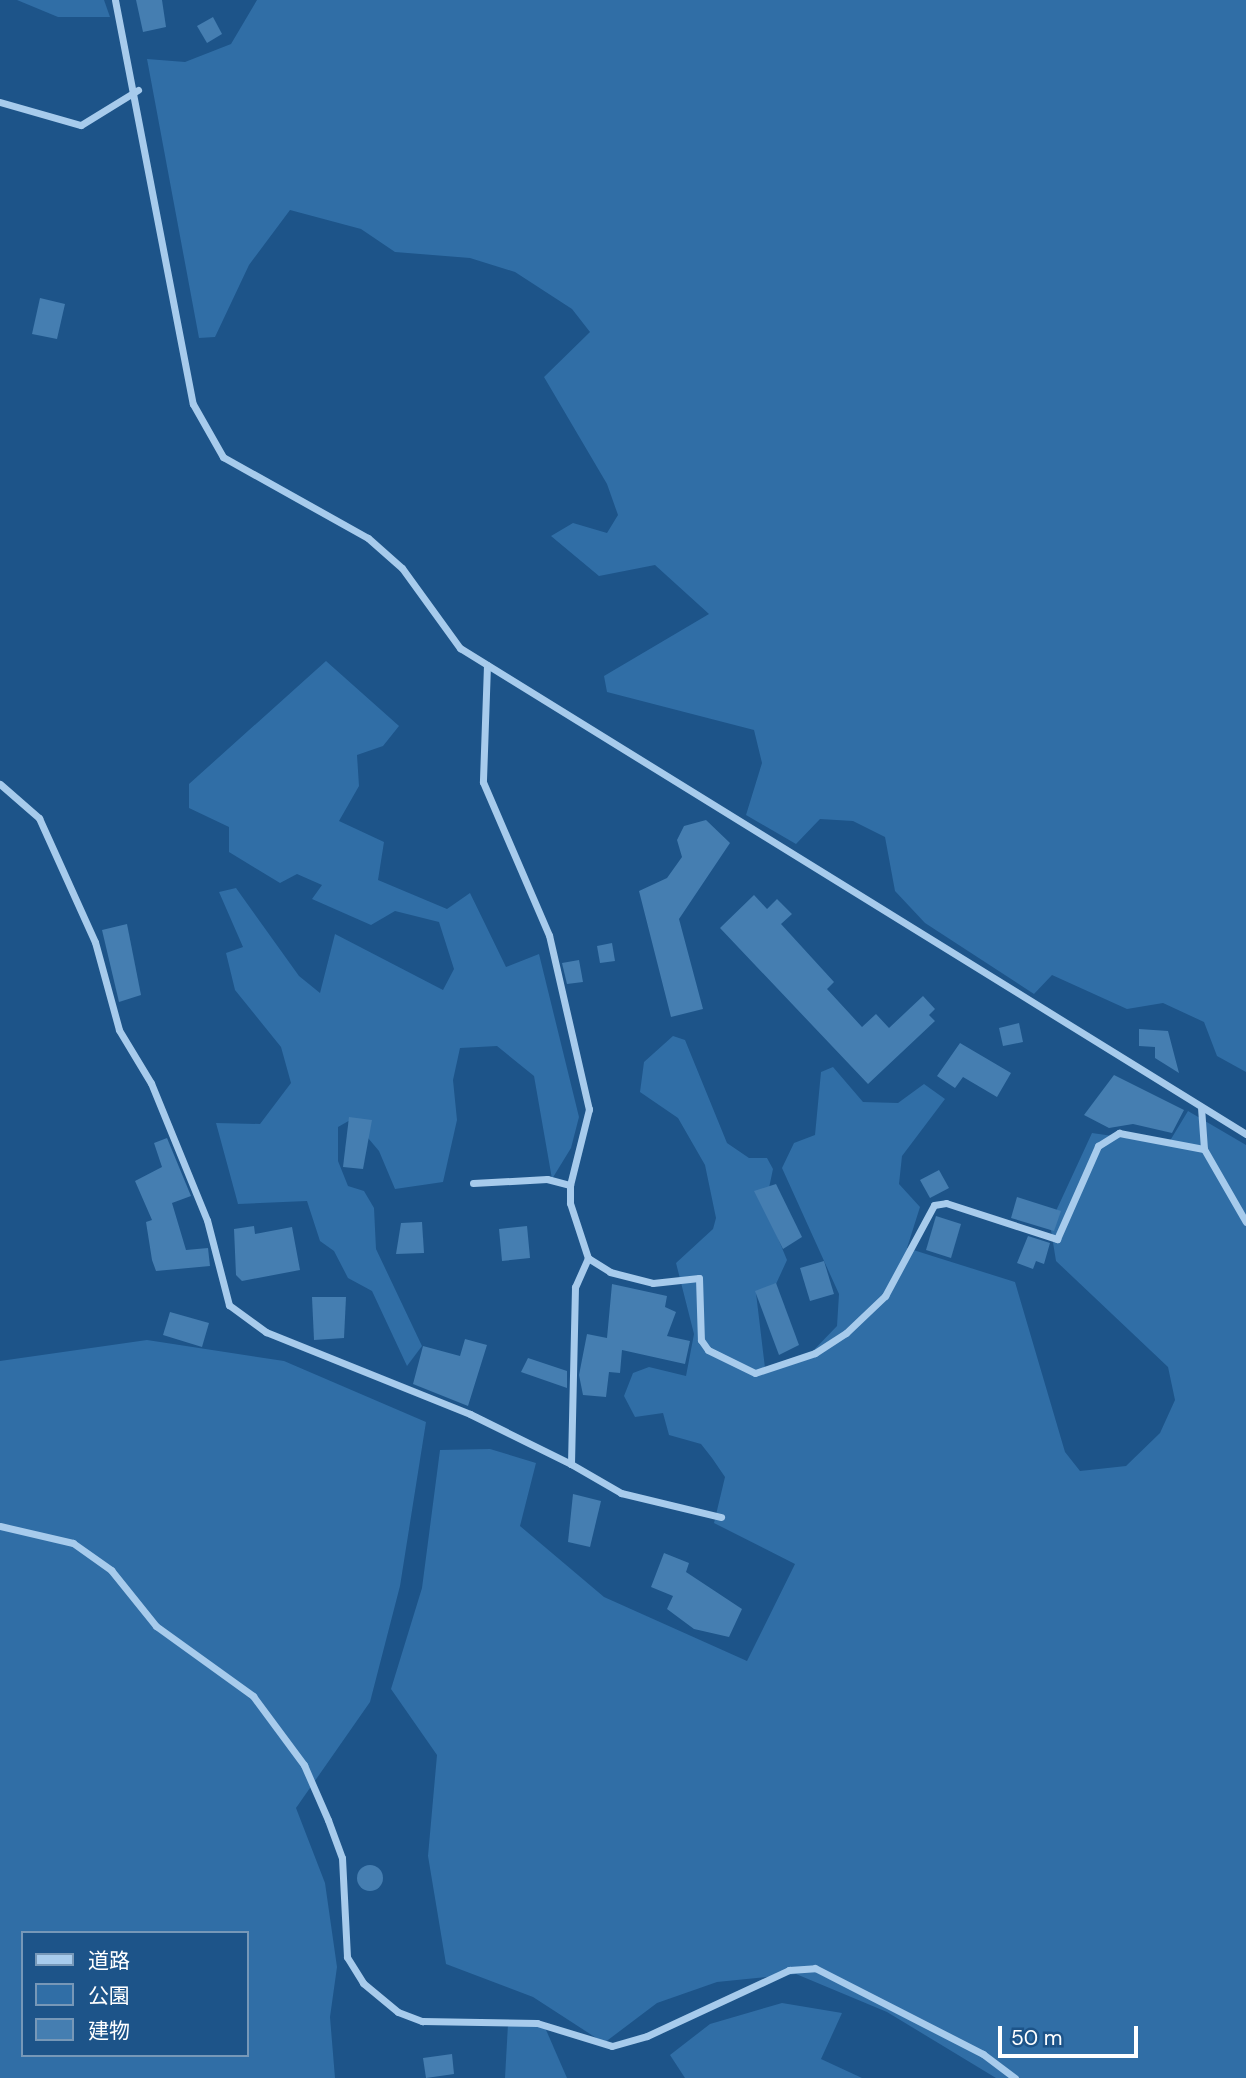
<!DOCTYPE html>
<html>
<head>
<meta charset="utf-8">
<style>
	body { margin:0 }
	#map { position:relative; width:1246px; height:2078px; overflow:hidden; background:#1d5489; font-family:"DM Sans","Noto Sans JP",sans-serif }
	div>[style] { position:absolute }
	.green>* { inset:0; background:#306ea6 }
	.building>* { inset:0; background:#457eb1 }
	.round { border-radius:50% }
	.street>* { height:7px; margin:-3.5px; padding:0 3.5px; transform-origin:3.5px; border-radius:3.5px; background:#a7cbec }
	span { translate:-50% -50%; white-space:nowrap; text-align:center; line-height:1.15; -webkit-text-stroke:6px #1d5489; paint-order:stroke }
	.legend { position:absolute; left:21px; top:1931px; width:228px; height:126px; box-sizing:border-box; background:#1d5489; border:2px solid #7798b8; margin:0; padding:9px 12px; list-style:none; font-size:21px; color:#fff }
	.legend li { display:flex; align-items:center; gap:14px; height:35px }
	.legend b { width:35px; border:2px solid #7798b8 }
	.scale { position:absolute; left:998px; top:2026px; width:140px; height:32px; box-sizing:border-box; border:4px solid #fff; border-top:0; padding-left:9px; font-size:21px; line-height:24px; white-space:nowrap; color:#fff; -webkit-text-stroke:5px #1d5489; paint-order:stroke }
</style>
</head>
<body>
<div id="map">
	<div class="green">
		<div style="clip-path:polygon(17px 0,104px 0,110px 17px,58px 17px)"></div>
		<div style="clip-path:polygon(257px 0,1246px 0,1246px 1072px,1217px 1056px,1204px 1022px,1163px 1003px,1127px 1009px,1052px 975px,1034px 994px,925px 923px,895px 891px,885px 837px,853px 821px,820px 819px,796px 844px,746px 815px,762px 763px,754px 730px,607px 692px,604px 676px,709px 614px,655px 565px,599px 576px,551px 536px,573px 523px,607px 533px,618px 515px,607px 484px,544px 377px,590px 332px,572px 309px,515px 272px,470px 258px,395px 252px,361px 229px,290px 210px,249px 265px,215px 337px,199px 338px,147px 59px,185px 62px,231px 44px)"></div>
		<div style="clip-path:polygon(326px 661px,399px 726px,383px 746px,357px 755px,359px 786px,339px 821px,384px 842px,378px 880px,447px 909px,470px 893px,506px 967px,539px 954px,579px 1117px,571px 1148px,552px 1179px,534px 1076px,497px 1046px,460px 1048px,453px 1080px,457px 1120px,443px 1182px,395px 1189px,379px 1151px,352px 1119px,338px 1127px,338px 1161px,348px 1186px,364px 1191px,374px 1208px,376px 1249px,422px 1346px,407px 1366px,372px 1291px,348px 1278px,334px 1251px,320px 1241px,307px 1201px,238px 1204px,216px 1123px,260px 1124px,291px 1083px,281px 1047px,235px 990px,226px 953px,243px 947px,219px 892px,236px 888px,299px 976px,320px 993px,335px 934px,443px 990px,454px 969px,439px 922px,395px 911px,371px 925px,312px 899px,322px 885px,297px 874px,280px 883px,229px 852px,229px 827px,189px 808px,189px 784px)"></div>
		<div style="clip-path:polygon(673px 1036px,685px 1040px,727px 1143px,749px 1158px,767px 1158px,773px 1169px,765px 1207px,787px 1260px,776px 1284px,756px 1293px,765px 1368px,810px 1354px,837px 1326px,839px 1294px,782px 1168px,794px 1143px,815px 1135px,821px 1072px,833px 1067px,863px 1102px,898px 1103px,924px 1084px,945px 1099px,902px 1156px,899px 1184px,920px 1207px,907px 1248px,1015px 1282px,1065px 1452px,1080px 1471px,1126px 1466px,1160px 1433px,1175px 1400px,1168px 1367px,1056px 1261px,1050px 1224px,1092px 1133px,1168px 1144px,1188px 1111px,1246px 1145px,1246px 2078px,996px 2078px,887px 2012px,796px 1974px,717px 1982px,657px 2003px,604px 2043px,533px 1997px,446px 1964px,428px 1856px,437px 1755px,391px 1689px,422px 1588px,440px 1450px,490px 1449px,536px 1463px,520px 1526px,604px 1597px,747px 1661px,795px 1564px,714px 1523px,725px 1477px,712px 1458px,701px 1444px,669px 1435px,663px 1413px,635px 1417px,624px 1396px,633px 1373px,649px 1367px,686px 1376px,694px 1334px,676px 1263px,713px 1229px,716px 1218px,705px 1165px,678px 1118px,640px 1092px,644px 1062px)"></div>
		<div style="clip-path:polygon(evenodd,147px 1340px,284px 1361px,426px 1422px,400px 1586px,370px 1702px,296px 1808px,325px 1883px,337px 1967px,330px 2017px,335px 2078px,0 2078px,0 1361px,147px 1340px,23px 1933px,247px 1933px,247px 2055px,23px 2055px,23px 1933px)"></div>
		<div style="clip-path:polygon(782px 2003px,842px 2013px,821px 2059px,862px 2078px,685px 2078px,670px 2055px,710px 2024px)"></div>
		<div style="clip-path:polygon(543px 2023px,567px 2078px,505px 2078px,508px 2024px)"></div>
	</div>
	<div class="building">
		<div style="clip-path:polygon(136px 0,162px 0,166px 27px,143px 32px)"></div>
		<div style="clip-path:polygon(213px 17px,222px 34px,207px 43px,197px 26px)"></div>
		<div style="clip-path:polygon(40px 298px,65px 304px,57px 339px,32px 334px)"></div>
		<div style="clip-path:polygon(706px 820px,730px 843px,679px 919px,703px 1009px,671px 1017px,639px 891px,667px 878px,682px 857px,677px 840px,684px 826px)"></div>
		<div style="clip-path:polygon(754px 895px,767px 909px,777px 899px,792px 914px,781px 924px,834px 982px,827px 989px,862px 1027px,876px 1014px,889px 1028px,923px 996px,935px 1009px,929px 1015px,935px 1021px,868px 1084px,720px 928px)"></div>
		<div style="clip-path:polygon(127px 924px,141px 995px,119px 1002px,102px 930px)"></div>
		<div style="clip-path:polygon(612px 943px,615px 961px,600px 963px,597px 946px)"></div>
		<div style="clip-path:polygon(579px 960px,583px 982px,567px 984px,562px 963px)"></div>
		<div style="clip-path:polygon(1019px 1023px,1023px 1042px,1003px 1046px,999px 1028px)"></div>
		<div style="clip-path:polygon(1139px 1029px,1168px 1031px,1179px 1073px,1155px 1058px,1155px 1047px,1139px 1046px)"></div>
		<div style="clip-path:polygon(960px 1043px,1011px 1073px,997px 1097px,963px 1077px,955px 1088px,937px 1076px)"></div>
		<div style="clip-path:polygon(1114px 1075px,1184px 1110px,1172px 1133px,1133px 1124px,1109px 1128px,1084px 1115px)"></div>
		<div style="clip-path:polygon(349px 1117px,372px 1120px,363px 1169px,343px 1167px)"></div>
		<div style="clip-path:polygon(167px 1138px,191px 1196px,172px 1203px,186px 1250px,208px 1248px,210px 1266px,156px 1271px,152px 1260px,146px 1222px,152px 1220px,135px 1181px,162px 1167px,154px 1143px)"></div>
		<div style="clip-path:polygon(939px 1170px,949px 1188px,930px 1198px,920px 1180px)"></div>
		<div style="clip-path:polygon(776px 1184px,802px 1237px,783px 1249px,754px 1191px)"></div>
		<div style="clip-path:polygon(1017px 1197px,1061px 1211px,1054px 1231px,1011px 1218px)"></div>
		<div style="clip-path:polygon(936px 1216px,961px 1224px,951px 1258px,926px 1250px)"></div>
		<div style="clip-path:polygon(422px 1222px,424px 1253px,396px 1254px,401px 1223px)"></div>
		<div style="clip-path:polygon(254px 1226px,255px 1234px,292px 1227px,300px 1270px,242px 1281px,236px 1275px,234px 1229px)"></div>
		<div style="clip-path:polygon(527px 1226px,530px 1258px,502px 1261px,499px 1229px)"></div>
		<div style="clip-path:polygon(1028px 1236px,1050px 1243px,1044px 1264px,1036px 1261px,1033px 1269px,1017px 1263px)"></div>
		<div style="clip-path:polygon(824px 1261px,834px 1294px,810px 1301px,800px 1268px)"></div>
		<div style="clip-path:polygon(776px 1283px,799px 1345px,779px 1355px,755px 1291px)"></div>
		<div style="clip-path:polygon(612px 1284px,667px 1296px,665px 1307px,676px 1312px,667px 1336px,690px 1341px,685px 1364px,622px 1350px,620px 1373px,609px 1372px,606px 1397px,583px 1395px,579px 1375px,587px 1334px,607px 1338px)"></div>
		<div style="clip-path:polygon(312px 1297px,346px 1297px,344px 1338px,314px 1340px)"></div>
		<div style="clip-path:polygon(170px 1312px,209px 1323px,202px 1347px,163px 1335px)"></div>
		<div style="clip-path:polygon(465px 1339px,487px 1345px,468px 1406px,413px 1384px,423px 1346px,460px 1356px)"></div>
		<div style="clip-path:polygon(528px 1358px,567px 1371px,567px 1388px,521px 1372px)"></div>
		<div style="clip-path:polygon(573px 1494px,601px 1501px,590px 1547px,568px 1542px)"></div>
		<div style="clip-path:polygon(664px 1553px,689px 1563px,686px 1572px,742px 1609px,729px 1637px,694px 1629px,667px 1609px,673px 1596px,651px 1587px)"></div>
		<div class="round" style="left:357px;top:1865px;width:26px;height:26px"></div>
		<div style="clip-path:polygon(452px 2054px,454px 2074px,426px 2078px,423px 2058px)"></div>
	</div>
	<div class="street">
		<div style="left:115px;top:0;width:411px;rotate:79.1deg"></div>
		<div style="left:193px;top:404px;width:61px;rotate:60.5deg"></div>
		<div style="left:223px;top:457px;width:166px;rotate:29.2deg"></div>
		<div style="left:368px;top:538px;width:45px;rotate:41.4deg"></div>
		<div style="left:402px;top:568px;width:99px;rotate:54.1deg"></div>
		<div style="left:460px;top:648px;width:924px;rotate:31.73deg"></div>
		<div style="left:0;top:102px;width:84px;rotate:15.9deg"></div>
		<div style="left:81px;top:125px;width:67px;rotate:-31.6deg"></div>
		<div style="left:487px;top:665px;width:117px;rotate:92deg"></div>
		<div style="left:483px;top:782px;width:167px;rotate:66.7deg"></div>
		<div style="left:549px;top:935px;width:179px;rotate:77.1deg"></div>
		<div style="left:589px;top:1109px;width:78px;rotate:104deg"></div>
		<div style="left:570px;top:1185px;width:18px;rotate:90deg"></div>
		<div style="left:570px;top:1203px;width:58px;rotate:71.9deg"></div>
		<div style="left:588px;top:1258px;width:32px;rotate:114deg"></div>
		<div style="left:575px;top:1287px;width:177px;rotate:91.3deg"></div>
		<div style="left:571px;top:1464px;width:58px;rotate:30.1deg"></div>
		<div style="left:621px;top:1493px;width:103px;rotate:13.5deg"></div>
		<div style="left:0;top:784px;width:52px;rotate:41.1deg"></div>
		<div style="left:39px;top:818px;width:136px;rotate:65.7deg"></div>
		<div style="left:95px;top:942px;width:91px;rotate:74.7deg"></div>
		<div style="left:119px;top:1030px;width:62px;rotate:58.9deg"></div>
		<div style="left:151px;top:1083px;width:148px;rotate:67.8deg"></div>
		<div style="left:207px;top:1220px;width:88px;rotate:75.5deg"></div>
		<div style="left:229px;top:1305px;width:46px;rotate:36.1deg"></div>
		<div style="left:266px;top:1332px;width:220px;rotate:21.9deg"></div>
		<div style="left:470px;top:1414px;width:113px;rotate:26.3deg"></div>
		<div style="left:1201px;top:1107px;width:42px;rotate:85.9deg"></div>
		<div style="left:473px;top:1183px;width:74px;rotate:-3.1deg"></div>
		<div style="left:547px;top:1179px;width:24px;rotate:15deg"></div>
		<div style="left:588px;top:1258px;width:26px;rotate:32deg"></div>
		<div style="left:610px;top:1272px;width:44px;rotate:14.3deg"></div>
		<div style="left:653px;top:1283px;width:46px;rotate:-6.2deg"></div>
		<div style="left:699px;top:1278px;width:62px;rotate:88.2deg"></div>
		<div style="left:701px;top:1340px;width:12px;rotate:55deg"></div>
		<div style="left:708px;top:1350px;width:52px;rotate:26.1deg"></div>
		<div style="left:755px;top:1373px;width:63px;rotate:-18.4deg"></div>
		<div style="left:815px;top:1353px;width:37px;rotate:-33deg"></div>
		<div style="left:846px;top:1333px;width:54px;rotate:-43.5deg"></div>
		<div style="left:885px;top:1296px;width:103px;rotate:-61.7deg"></div>
		<div style="left:934px;top:1205px;width:12px;rotate:-9deg"></div>
		<div style="left:946px;top:1203px;width:117px;rotate:18deg"></div>
		<div style="left:1057px;top:1239px;width:102px;rotate:-66.2deg"></div>
		<div style="left:1098px;top:1146px;width:25px;rotate:-32deg"></div>
		<div style="left:1119px;top:1133px;width:86px;rotate:10.7deg"></div>
		<div style="left:1204px;top:1149px;width:84px;rotate:60.1deg"></div>
		<div style="left:0;top:1526px;width:75px;rotate:13.1deg"></div>
		<div style="left:73px;top:1543px;width:47px;rotate:35.4deg"></div>
		<div style="left:111px;top:1570px;width:72px;rotate:51.2deg"></div>
		<div style="left:156px;top:1626px;width:120px;rotate:35.8deg"></div>
		<div style="left:253px;top:1696px;width:86px;rotate:53.5deg"></div>
		<div style="left:304px;top:1765px;width:60px;rotate:66.4deg"></div>
		<div style="left:328px;top:1820px;width:40px;rotate:69.8deg"></div>
		<div style="left:342px;top:1858px;width:99px;rotate:87.1deg"></div>
		<div style="left:347px;top:1957px;width:31px;rotate:58deg"></div>
		<div style="left:363px;top:1983px;width:45px;rotate:39.6deg"></div>
		<div style="left:398px;top:2012px;width:26px;rotate:21deg"></div>
		<div style="left:422px;top:2021px;width:115px;rotate:1deg"></div>
		<div style="left:537px;top:2023px;width:78px;rotate:17deg"></div>
		<div style="left:612px;top:2046px;width:36px;rotate:-16deg"></div>
		<div style="left:647px;top:2036px;width:157px;rotate:-24.9deg"></div>
		<div style="left:789px;top:1970px;width:26px;rotate:-4deg"></div>
		<div style="left:815px;top:1968px;width:189px;rotate:27.1deg"></div>
		<div style="left:983px;top:2054px;width:40px;rotate:37deg"></div>
	</div>
	<ul class="legend">
	<li><b style="height:9px;background:#a7cbec"></b>道路</li>
	<li><b style="height:19px;background:#306ea6"></b>公園</li>
	<li><b style="height:19px;background:#457eb1"></b>建物</li>
	</ul>
	<div class="scale">50 m</div>
</div>
</body>
</html>
